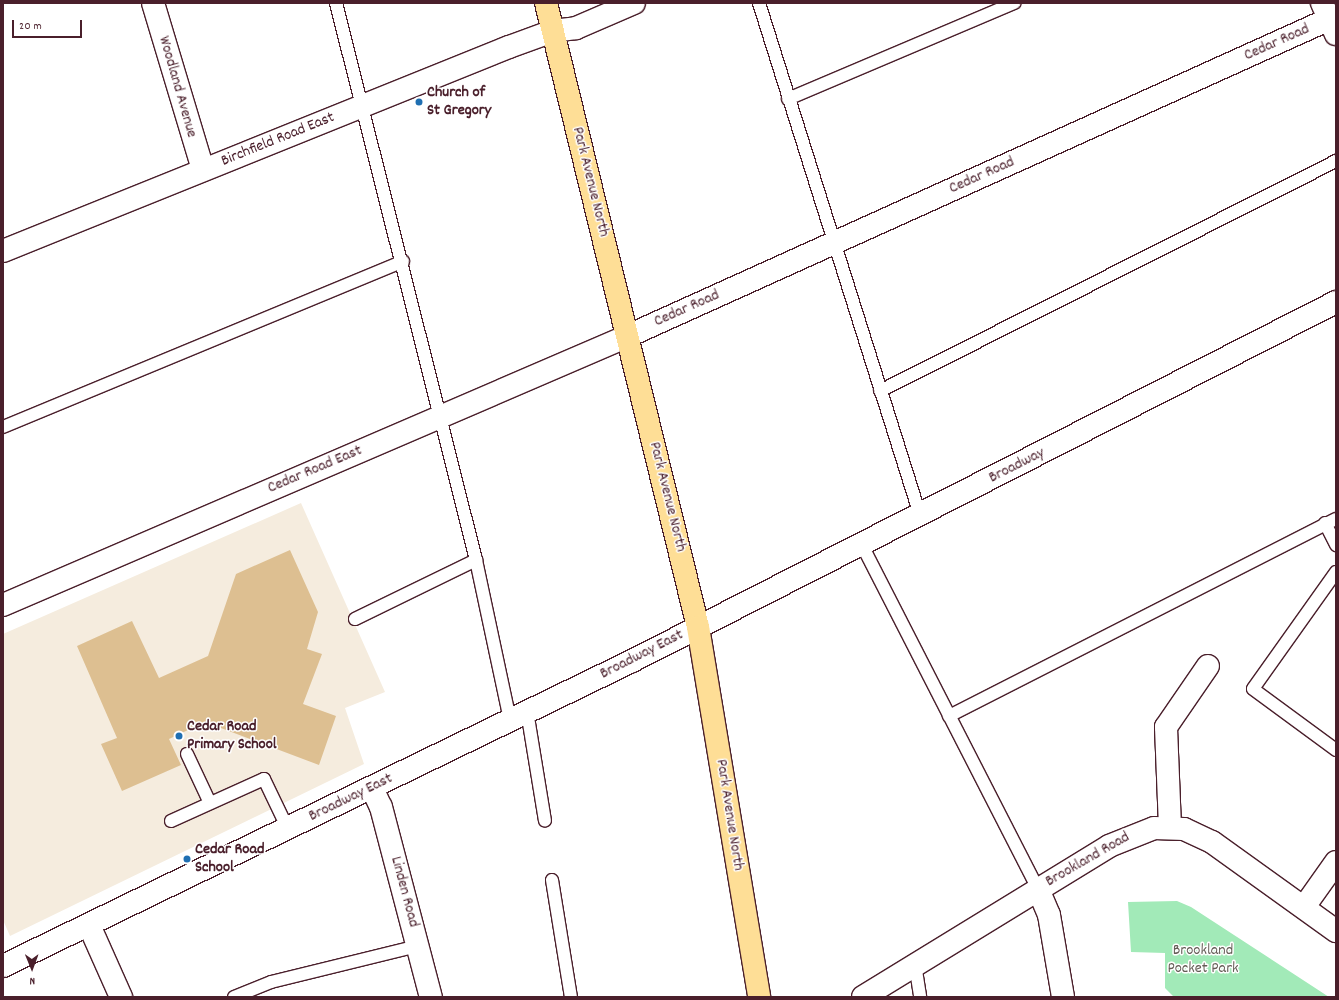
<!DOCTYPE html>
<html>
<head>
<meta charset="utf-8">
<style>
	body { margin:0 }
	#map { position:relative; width:1339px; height:1000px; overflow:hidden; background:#fff; font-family:Dekko,sans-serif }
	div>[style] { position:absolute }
	.built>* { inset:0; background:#f5ecde }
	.green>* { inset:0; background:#a2eab8 }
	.building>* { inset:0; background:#ddbf91 }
	.roads { filter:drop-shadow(1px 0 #4a1f2b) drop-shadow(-1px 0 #4a1f2b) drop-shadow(0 1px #4a1f2b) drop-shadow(0 -1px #4a1f2b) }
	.lane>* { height:12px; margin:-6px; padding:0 6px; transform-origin:6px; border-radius:6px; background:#fff }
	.street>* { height:22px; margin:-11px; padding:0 11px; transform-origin:11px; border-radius:11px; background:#fff }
	.primary>* { height:22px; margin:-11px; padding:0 11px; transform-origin:11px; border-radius:11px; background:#fede96 }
	.dots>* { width:11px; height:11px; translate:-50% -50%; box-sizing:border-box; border:2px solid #fff; border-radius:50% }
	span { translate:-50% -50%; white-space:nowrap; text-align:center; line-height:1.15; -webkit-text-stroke:3px #fff; paint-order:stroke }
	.street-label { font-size:16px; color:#4a1f2b }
	.poi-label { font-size:16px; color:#4a1f2b; font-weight:700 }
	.left { translate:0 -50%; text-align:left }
	.park-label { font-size:16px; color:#645c55 }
	.frame { position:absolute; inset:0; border:4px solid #4a1f2b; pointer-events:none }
	.north { position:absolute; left:12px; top:948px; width:40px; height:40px; -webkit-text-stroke:3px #fff; paint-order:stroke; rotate:179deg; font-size:11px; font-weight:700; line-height:16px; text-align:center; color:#4a1f2b }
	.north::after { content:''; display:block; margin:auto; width:14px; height:18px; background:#4a1f2b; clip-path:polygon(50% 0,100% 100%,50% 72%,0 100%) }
	.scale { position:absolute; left:12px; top:20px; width:70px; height:18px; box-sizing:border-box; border:2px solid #4a1f2b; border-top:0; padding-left:5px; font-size:12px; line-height:14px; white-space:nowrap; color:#4a1f2b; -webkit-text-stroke:3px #fff; paint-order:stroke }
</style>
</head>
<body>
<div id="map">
	<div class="built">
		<div style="clip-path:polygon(301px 503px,385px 692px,345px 708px,364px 764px,10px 936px,3px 920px,3px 634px)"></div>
	</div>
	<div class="green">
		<div style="clip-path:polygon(1177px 901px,1191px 907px,1329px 997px,1174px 997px,1165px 988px,1165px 953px,1131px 952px,1128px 902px)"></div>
	</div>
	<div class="building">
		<div style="clip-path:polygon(290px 550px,318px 612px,307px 649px,322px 654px,303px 704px,336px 716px,319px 765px,205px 722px,169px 739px,181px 765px,122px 791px,101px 744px,117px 738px,77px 646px,132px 621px,159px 678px,208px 656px,236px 574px)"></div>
	</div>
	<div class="roads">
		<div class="lane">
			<div style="left:336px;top:3px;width:574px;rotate:75.89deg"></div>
			<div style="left:476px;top:560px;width:164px;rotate:78deg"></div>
			<div style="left:759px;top:3px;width:537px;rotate:72.54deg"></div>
			<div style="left:788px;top:99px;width:246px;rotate:-23deg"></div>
			<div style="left:880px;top:391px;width:511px;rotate:-26.77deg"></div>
			<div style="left:3px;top:427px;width:433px;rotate:-22.5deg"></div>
			<div style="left:1325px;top:523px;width:25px;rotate:63deg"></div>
			<div style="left:862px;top:545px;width:386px;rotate:62.9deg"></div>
			<div style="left:1336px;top:572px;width:143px;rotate:125.4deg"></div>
			<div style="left:1253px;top:689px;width:103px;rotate:36.3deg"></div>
			<div style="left:355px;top:619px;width:135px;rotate:-26deg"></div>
			<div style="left:527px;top:711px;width:111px;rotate:80.7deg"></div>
			<div style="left:949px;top:716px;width:434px;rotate:-27deg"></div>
			<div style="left:187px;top:754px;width:54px;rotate:64.9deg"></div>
			<div style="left:171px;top:821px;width:102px;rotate:-24.3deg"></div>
			<div style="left:264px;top:779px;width:55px;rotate:64.4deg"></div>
			<div style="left:552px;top:880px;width:119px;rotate:80.8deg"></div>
			<div style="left:915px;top:964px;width:33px;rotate:81deg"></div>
			<div style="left:234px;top:997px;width:40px;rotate:-22deg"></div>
			<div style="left:271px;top:982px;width:151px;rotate:-13.8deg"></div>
		</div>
		<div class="street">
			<div style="left:153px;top:3px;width:174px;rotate:73.3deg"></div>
			<div style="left:1322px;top:3px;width:34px;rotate:66deg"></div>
			<div style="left:3px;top:251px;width:546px;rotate:-21.96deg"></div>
			<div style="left:509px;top:47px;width:47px;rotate:-20deg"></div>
			<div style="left:553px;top:31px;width:23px;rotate:-7deg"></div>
			<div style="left:576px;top:28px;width:63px;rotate:-23.3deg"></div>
			<div style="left:3px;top:605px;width:680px;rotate:-23.29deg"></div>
			<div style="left:628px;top:336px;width:777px;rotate:-24.32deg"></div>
			<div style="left:372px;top:788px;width:21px;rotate:65deg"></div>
			<div style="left:381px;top:807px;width:196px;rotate:75.3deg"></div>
			<div style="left:1170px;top:827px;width:100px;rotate:-92.3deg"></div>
			<div style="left:1166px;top:727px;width:74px;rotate:-55.5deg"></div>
			<div style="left:1038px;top:889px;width:28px;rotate:67deg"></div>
			<div style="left:1049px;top:915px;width:83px;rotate:80.3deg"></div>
			<div style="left:1304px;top:907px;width:55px;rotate:-54.6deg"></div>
			<div style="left:89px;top:925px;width:79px;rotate:66deg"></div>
			<div style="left:3px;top:966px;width:699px;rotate:-25.87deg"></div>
			<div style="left:632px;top:661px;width:790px;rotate:-27.02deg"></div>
			<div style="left:863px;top:997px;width:289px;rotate:-31.5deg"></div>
			<div style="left:1109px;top:846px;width:48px;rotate:-21.8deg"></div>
			<div style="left:1154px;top:828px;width:30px;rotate:2deg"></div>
			<div style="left:1184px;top:829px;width:31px;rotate:25deg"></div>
			<div style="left:1212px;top:842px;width:153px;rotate:35.7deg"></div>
		</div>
		<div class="primary">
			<div style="left:546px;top:3px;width:642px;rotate:76.31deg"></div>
			<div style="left:698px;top:627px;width:375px;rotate:80.6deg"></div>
		</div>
	</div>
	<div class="dots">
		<div style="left:419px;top:102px;background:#1f6fb2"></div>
		<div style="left:179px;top:736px;background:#1f6fb2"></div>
		<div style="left:187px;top:859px;background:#1f6fb2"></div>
	</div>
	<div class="street-label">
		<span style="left:1277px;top:43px;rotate:-24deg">Cedar Road</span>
		<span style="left:177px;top:87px;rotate:74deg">Woodland Avenue</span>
		<span style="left:278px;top:140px;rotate:-22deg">Birchfield Road East</span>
		<span style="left:982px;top:176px;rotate:-24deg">Cedar Road</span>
		<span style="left:590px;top:182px;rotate:76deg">Park Avenue North</span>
		<span style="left:687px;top:309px;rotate:-24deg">Cedar Road</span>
		<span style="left:1017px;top:466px;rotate:-27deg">Broadway</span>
		<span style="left:315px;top:470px;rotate:-23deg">Cedar Road East</span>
		<span style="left:667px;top:497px;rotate:76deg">Park Avenue North</span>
		<span style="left:642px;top:655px;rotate:-27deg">Broadway East</span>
		<span style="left:351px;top:798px;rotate:-26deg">Broadway East</span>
		<span style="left:729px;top:815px;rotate:81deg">Park Avenue North</span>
		<span style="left:1088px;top:860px;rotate:-30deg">Brookland Road</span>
		<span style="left:404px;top:892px;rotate:75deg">Linden Road</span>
	</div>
	<div class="poi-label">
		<span class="left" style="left:427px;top:102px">Church of<br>St Gregory</span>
		<span class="left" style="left:187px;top:736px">Cedar Road<br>Primary School</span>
		<span class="left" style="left:195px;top:859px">Cedar Road<br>School</span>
	</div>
	<div class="park-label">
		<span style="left:1203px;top:960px">Brookland<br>Pocket Park</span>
	</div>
	<div class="frame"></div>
	<div class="north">N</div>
	<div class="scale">20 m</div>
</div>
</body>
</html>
